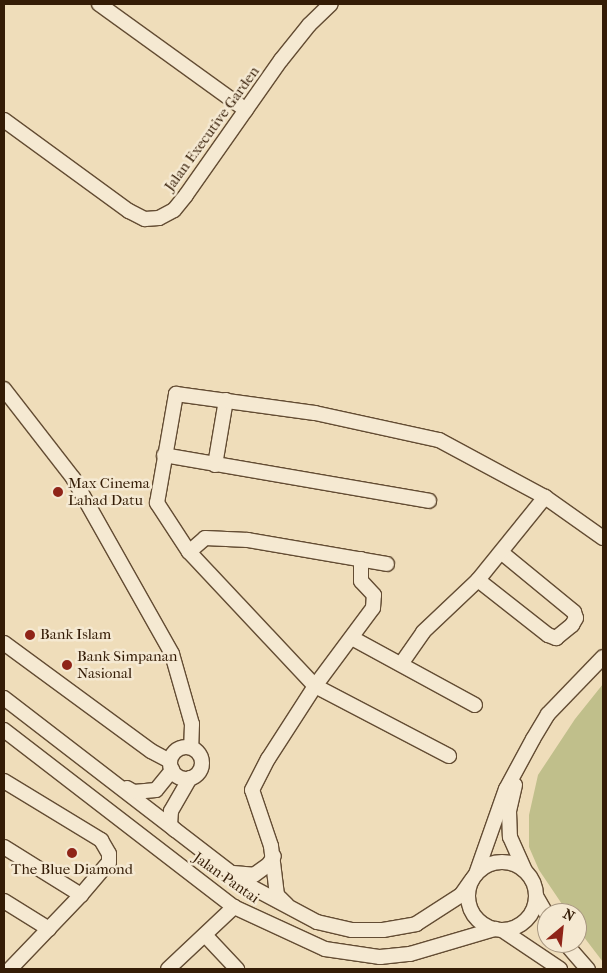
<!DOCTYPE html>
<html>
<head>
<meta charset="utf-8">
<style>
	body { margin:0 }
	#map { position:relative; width:607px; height:973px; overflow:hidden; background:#efddba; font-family:"IM FELL French Canon",serif }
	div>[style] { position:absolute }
	.green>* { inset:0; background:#c0bf8b }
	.roads { filter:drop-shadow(1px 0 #634c33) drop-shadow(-1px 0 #634c33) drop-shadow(0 1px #634c33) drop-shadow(0 -1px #634c33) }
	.minor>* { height:14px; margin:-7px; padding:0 7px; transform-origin:7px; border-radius:7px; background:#f5e9d2 }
	.minor>.ring { margin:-7px; padding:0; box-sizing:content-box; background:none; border:14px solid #f5e9d2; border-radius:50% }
	.dots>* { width:14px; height:14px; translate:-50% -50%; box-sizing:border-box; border:2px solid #f5e9d2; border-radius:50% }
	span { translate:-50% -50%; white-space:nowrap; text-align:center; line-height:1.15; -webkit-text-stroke:5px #f5e9d2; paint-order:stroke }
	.street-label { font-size:15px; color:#341c06 }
	.poi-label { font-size:15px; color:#341c06 }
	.left { translate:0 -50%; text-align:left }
	.frame { position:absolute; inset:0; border:5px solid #341c06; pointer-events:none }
	.north { position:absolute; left:537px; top:903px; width:50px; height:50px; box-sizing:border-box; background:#f5e9d2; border:1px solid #a89780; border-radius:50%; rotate:28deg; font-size:14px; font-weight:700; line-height:20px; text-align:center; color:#341c06 }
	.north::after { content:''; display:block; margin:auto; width:18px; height:22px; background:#8f2418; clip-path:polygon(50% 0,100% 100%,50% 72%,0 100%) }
</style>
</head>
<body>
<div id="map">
	<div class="green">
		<div style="clip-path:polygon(603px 684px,603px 962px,577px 928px,577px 913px,568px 913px,539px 870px,529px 847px,529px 815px,538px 775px,575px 719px)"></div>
	</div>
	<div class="roads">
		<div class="minor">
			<div style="left:99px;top:4px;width:181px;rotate:35.8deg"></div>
			<div style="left:4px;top:120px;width:155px;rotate:36.1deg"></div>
			<div style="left:129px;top:211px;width:18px;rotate:27deg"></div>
			<div style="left:145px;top:219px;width:14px;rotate:-4deg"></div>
			<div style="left:159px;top:218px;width:17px;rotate:-28deg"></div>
			<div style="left:174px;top:210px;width:19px;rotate:-51deg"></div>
			<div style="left:186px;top:195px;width:165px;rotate:-54.9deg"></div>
			<div style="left:281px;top:60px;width:45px;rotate:-51.3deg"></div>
			<div style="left:309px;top:25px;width:30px;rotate:-44deg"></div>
			<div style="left:4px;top:389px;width:113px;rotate:52.2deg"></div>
			<div style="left:73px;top:478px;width:202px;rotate:60.6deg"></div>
			<div style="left:172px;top:654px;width:73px;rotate:74.1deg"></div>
			<div style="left:192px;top:724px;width:23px;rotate:92deg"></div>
			<div style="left:164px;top:455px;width:269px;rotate:9.8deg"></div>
			<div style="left:215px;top:465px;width:66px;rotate:-80.4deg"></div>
			<div style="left:189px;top:552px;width:21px;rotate:-41deg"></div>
			<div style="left:205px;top:538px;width:43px;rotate:2.7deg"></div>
			<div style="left:248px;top:540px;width:141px;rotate:9.8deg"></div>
			<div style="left:478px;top:580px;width:89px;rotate:38.2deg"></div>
			<div style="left:548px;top:635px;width:9px;rotate:21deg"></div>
			<div style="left:556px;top:638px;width:21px;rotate:-39deg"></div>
			<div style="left:572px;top:625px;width:8px;rotate:-60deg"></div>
			<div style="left:576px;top:618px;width:6px;rotate:-108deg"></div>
			<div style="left:574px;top:612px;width:94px;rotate:-140.6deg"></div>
			<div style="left:352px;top:638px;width:140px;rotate:28.6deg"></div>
			<div style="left:4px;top:643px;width:182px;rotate:36.3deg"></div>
			<div style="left:151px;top:751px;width:21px;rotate:28deg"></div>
			<div style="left:401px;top:664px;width:39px;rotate:-55deg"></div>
			<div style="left:423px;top:632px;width:76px;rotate:-43.4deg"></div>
			<div style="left:478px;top:580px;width:107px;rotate:-51.1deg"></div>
			<div style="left:4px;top:698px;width:303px;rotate:37.6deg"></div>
			<div style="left:244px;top:883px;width:83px;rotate:28.1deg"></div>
			<div style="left:317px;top:922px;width:36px;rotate:13deg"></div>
			<div style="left:352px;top:930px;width:31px"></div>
			<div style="left:383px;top:930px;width:34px;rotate:-10deg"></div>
			<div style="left:416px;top:924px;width:54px;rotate:-32.8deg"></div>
			<div style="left:461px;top:895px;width:19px;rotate:-55deg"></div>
			<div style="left:4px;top:730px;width:290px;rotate:37.6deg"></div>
			<div style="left:234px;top:907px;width:100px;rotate:24.8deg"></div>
			<div style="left:325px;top:949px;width:56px;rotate:8.3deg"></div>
			<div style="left:380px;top:957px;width:30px;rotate:-6deg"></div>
			<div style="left:410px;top:954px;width:89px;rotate:-16.4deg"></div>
			<div class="ring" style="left:170px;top:747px;width:18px;height:18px"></div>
			<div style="left:449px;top:756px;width:151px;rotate:-152.4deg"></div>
			<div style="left:315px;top:686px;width:184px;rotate:-133.2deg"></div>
			<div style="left:189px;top:552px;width:59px;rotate:-123.1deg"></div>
			<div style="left:157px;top:503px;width:111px;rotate:-80.1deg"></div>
			<div style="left:176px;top:394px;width:140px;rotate:7.8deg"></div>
			<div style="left:315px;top:413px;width:127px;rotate:12.3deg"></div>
			<div style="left:439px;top:440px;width:120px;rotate:28.3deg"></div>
			<div style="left:545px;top:497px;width:71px;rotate:35.3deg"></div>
			<div style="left:4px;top:781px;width:114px;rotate:31.3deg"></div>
			<div style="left:101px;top:840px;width:16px;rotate:60deg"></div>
			<div style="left:109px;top:854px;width:8px;rotate:90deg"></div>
			<div style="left:109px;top:862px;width:43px;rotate:130.3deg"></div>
			<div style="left:81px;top:895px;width:103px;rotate:133.8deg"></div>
			<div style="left:515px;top:785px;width:27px;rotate:103deg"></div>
			<div style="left:509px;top:811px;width:26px;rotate:88deg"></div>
			<div style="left:510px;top:837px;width:36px;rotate:66deg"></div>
			<div style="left:127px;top:788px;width:8px;rotate:30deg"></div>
			<div style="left:134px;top:792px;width:22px;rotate:-5deg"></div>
			<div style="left:156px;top:790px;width:26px;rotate:-51deg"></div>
			<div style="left:175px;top:830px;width:7px;rotate:-135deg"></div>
			<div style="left:170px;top:825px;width:14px;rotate:-86deg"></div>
			<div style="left:171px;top:811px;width:38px;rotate:-60deg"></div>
			<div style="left:4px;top:847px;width:91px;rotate:31.9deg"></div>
			<div class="ring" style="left:468px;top:862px;width:54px;height:54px"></div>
			<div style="left:233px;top:873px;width:21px;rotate:5deg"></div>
			<div style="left:254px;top:875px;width:19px;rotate:-36deg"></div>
			<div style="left:269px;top:864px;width:9px;rotate:-58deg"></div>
			<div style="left:476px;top:874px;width:90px;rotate:-70.6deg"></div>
			<div style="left:506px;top:789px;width:57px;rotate:-61.6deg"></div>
			<div style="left:533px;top:739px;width:29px;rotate:-59deg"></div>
			<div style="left:548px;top:714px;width:79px;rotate:-46deg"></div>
			<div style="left:536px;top:896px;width:22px;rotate:60deg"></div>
			<div style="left:4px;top:901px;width:53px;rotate:31.9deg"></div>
			<div style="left:287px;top:905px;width:14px;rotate:-135deg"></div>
			<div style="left:277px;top:895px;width:49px;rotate:-97deg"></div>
			<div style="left:271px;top:846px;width:59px;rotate:-108.7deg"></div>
			<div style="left:252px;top:790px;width:35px;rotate:-63deg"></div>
			<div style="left:268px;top:759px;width:87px;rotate:-57.2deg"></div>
			<div style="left:315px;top:686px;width:97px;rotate:-53.4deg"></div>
			<div style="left:373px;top:608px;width:13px;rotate:-86deg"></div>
			<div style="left:374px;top:595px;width:19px;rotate:-133deg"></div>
			<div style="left:361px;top:581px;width:22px;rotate:-90deg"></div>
			<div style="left:502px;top:930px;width:70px;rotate:33.9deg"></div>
			<div style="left:205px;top:935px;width:47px;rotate:46.7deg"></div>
			<div style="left:565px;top:943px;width:35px;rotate:49deg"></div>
			<div style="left:168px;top:969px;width:91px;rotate:-43.2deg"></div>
		</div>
	</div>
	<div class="dots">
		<div style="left:58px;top:492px;background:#8f2418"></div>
		<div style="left:30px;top:635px;background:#8f2418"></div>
		<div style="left:67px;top:665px;background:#8f2418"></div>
		<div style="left:72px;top:853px;background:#8f2418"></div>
	</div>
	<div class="street-label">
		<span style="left:212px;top:129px;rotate:-54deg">Jalan Executive Garden</span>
		<span style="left:226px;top:878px;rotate:35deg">Jalan Pantai</span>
	</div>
	<div class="poi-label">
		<span class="left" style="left:68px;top:492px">Max Cinema<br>Lahad Datu</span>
		<span class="left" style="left:40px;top:635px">Bank Islam</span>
		<span class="left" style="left:77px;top:665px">Bank Simpanan<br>Nasional</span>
		<span style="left:72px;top:870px">The Blue Diamond</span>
	</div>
	<div class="frame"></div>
	<div class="north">N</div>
</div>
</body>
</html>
